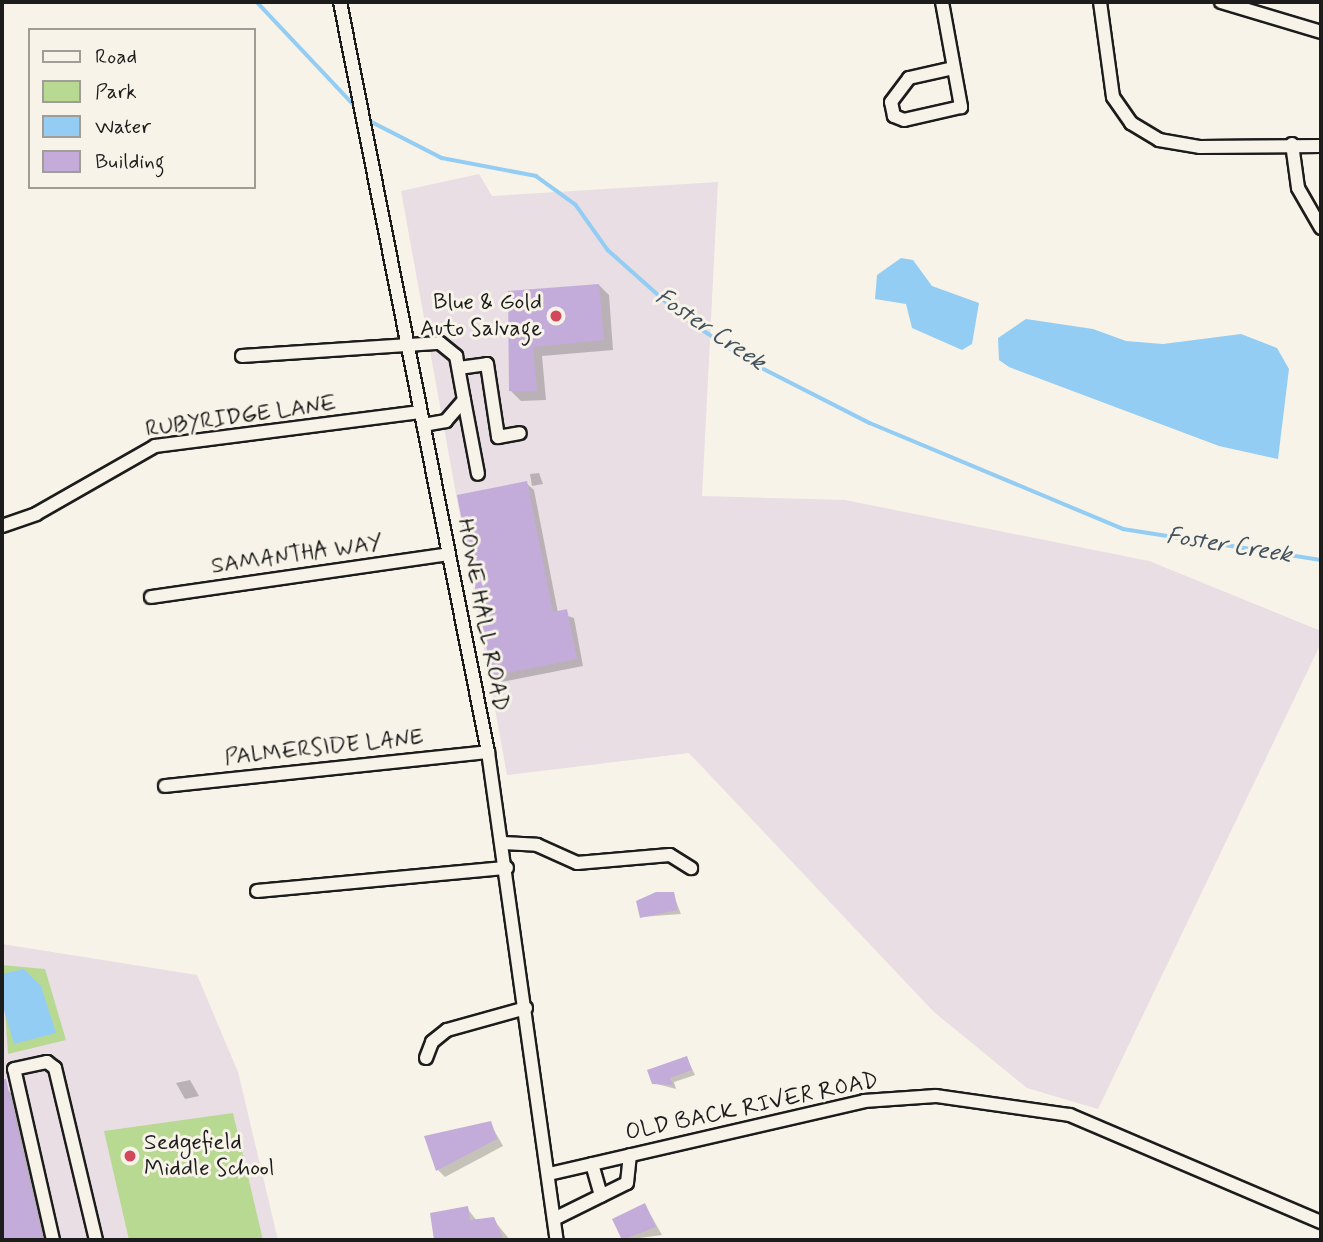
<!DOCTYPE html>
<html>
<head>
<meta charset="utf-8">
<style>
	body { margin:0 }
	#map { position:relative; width:1323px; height:1242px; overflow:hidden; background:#f7f3e8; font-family:Mynerve,sans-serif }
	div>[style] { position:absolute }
	.built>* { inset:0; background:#e8dee4 }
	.green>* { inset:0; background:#b8d992 }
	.water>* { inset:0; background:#94cdf4 }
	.shadow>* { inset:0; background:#0003 }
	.stream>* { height:3.5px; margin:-1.75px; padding:0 1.75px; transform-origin:1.75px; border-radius:1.75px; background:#94cdf4 }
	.building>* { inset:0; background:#c4acda }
	.roads { filter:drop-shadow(2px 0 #1c1c1c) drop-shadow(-2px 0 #1c1c1c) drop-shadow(0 2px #1c1c1c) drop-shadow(0 -2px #1c1c1c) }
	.minor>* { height:12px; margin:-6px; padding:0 6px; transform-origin:6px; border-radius:6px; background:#f7f3e8 }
	.dots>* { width:19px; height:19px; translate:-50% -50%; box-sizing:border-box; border:4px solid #f7f3e8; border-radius:50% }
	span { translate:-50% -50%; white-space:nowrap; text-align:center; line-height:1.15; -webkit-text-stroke:6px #f7f3e8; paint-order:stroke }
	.poi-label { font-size:23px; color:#1c1c1c }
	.right { translate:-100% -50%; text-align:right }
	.left { translate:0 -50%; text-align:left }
	.street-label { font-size:23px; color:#1c1c1c }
	.water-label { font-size:24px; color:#40515d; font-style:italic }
	.frame { position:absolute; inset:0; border:4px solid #1c1c1c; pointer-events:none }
	.legend { position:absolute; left:28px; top:28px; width:228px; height:161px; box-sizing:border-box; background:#f7f3e8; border:2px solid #9f9d96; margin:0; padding:9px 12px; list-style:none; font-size:21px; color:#1c1c1c }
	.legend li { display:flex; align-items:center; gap:14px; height:35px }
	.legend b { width:35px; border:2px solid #9f9d96 }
</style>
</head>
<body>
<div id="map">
	<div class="built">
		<div style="clip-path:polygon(479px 174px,492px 196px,718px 182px,702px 496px,845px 500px,1149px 561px,1321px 631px,1321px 643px,1098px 1109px,1027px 1088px,934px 1012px,689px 753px,507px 775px,401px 191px)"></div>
		<div style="clip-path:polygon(2px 944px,197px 975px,238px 1072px,278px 1240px,2px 1240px)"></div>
	</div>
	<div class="green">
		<div style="clip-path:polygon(2px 965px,45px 969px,66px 1040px,8px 1054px)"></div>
		<div style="clip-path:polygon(233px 1113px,263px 1240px,129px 1240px,104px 1131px)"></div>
	</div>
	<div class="water">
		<div style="clip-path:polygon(901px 258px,913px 260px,932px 286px,979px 303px,972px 344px,962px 350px,912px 328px,906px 304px,875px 299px,877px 275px)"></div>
		<div style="clip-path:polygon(1026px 319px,1093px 329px,1126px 341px,1163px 344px,1241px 334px,1277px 348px,1289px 369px,1278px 459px,1219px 446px,1009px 367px,999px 360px,998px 338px)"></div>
		<div style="clip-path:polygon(24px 969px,41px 986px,56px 1033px,14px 1044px,2px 1003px,2px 974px)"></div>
	</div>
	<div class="shadow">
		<div style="clip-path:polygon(599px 285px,609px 295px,613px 350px,542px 356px,546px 400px,521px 401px,511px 391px,509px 293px)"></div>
		<div style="clip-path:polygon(539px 473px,543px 484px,532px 486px,530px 474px)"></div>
		<div style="clip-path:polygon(526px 483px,534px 490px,558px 613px,574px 618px,583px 666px,501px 682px,494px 675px)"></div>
		<div style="clip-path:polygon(673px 894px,681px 914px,641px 917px)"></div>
		<div style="clip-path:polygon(687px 1058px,695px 1075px,674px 1082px,676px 1089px,653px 1083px)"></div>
		<div style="clip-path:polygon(190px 1080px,199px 1096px,185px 1099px,176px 1083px)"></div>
		<div style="clip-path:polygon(8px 1090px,15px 1097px,45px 1240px,2px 1240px,2px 1091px)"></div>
		<div style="clip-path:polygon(490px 1123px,503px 1146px,445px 1177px,438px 1170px)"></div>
		<div style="clip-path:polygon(645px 1205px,662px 1235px,624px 1240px,614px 1220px)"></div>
		<div style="clip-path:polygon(467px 1208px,477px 1221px,493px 1219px,510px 1240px,435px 1240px,432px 1214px)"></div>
	</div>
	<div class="stream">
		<div style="left:257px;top:2px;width:144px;rotate:46.7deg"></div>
		<div style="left:368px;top:120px;width:83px;rotate:27.2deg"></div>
		<div style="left:442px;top:158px;width:96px;rotate:10.8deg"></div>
		<div style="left:536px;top:176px;width:49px;rotate:35.9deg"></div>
		<div style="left:576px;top:205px;width:55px;rotate:54.6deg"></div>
		<div style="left:608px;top:250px;width:101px;rotate:41.8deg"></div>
		<div style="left:683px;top:317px;width:83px;rotate:33.7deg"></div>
		<div style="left:752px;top:363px;width:132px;rotate:27deg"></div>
		<div style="left:870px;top:423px;width:274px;rotate:22.7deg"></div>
		<div style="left:1123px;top:529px;width:200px;rotate:8.9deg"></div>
	</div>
	<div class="building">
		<div style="clip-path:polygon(599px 284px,604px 340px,533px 347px,537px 391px,509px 391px,508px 291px)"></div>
		<div style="clip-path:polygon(527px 481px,553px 612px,567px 609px,577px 659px,492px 676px,457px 495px)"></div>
		<div style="clip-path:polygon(656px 892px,674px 892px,678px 910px,640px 918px,636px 901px)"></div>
		<div style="clip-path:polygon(687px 1056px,692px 1070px,670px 1078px,673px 1085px,652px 1084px,647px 1070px)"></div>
		<div style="clip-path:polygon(2px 1079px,6px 1079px,43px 1240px,2px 1240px)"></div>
		<div style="clip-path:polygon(491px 1121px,497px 1139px,436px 1171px,424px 1136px)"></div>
		<div style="clip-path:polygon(645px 1203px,656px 1227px,622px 1240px,612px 1219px)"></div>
		<div style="clip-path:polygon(468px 1206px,470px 1220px,494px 1217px,503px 1238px,434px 1240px,430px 1213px)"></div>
	</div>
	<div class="roads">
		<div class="minor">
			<div style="left:340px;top:2px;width:764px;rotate:78.84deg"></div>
			<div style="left:488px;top:752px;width:493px;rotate:82deg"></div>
			<div style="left:942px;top:2px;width:107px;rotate:79.7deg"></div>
			<div style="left:961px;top:107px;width:58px;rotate:167.2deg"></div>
			<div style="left:904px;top:120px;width:11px;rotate:-158deg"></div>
			<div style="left:894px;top:116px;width:14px;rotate:-102deg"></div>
			<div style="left:891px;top:102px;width:30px;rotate:-53deg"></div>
			<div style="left:909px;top:78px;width:45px;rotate:-12.8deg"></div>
			<div style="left:1100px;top:2px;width:96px;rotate:82.2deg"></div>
			<div style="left:1113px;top:97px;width:32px;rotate:55deg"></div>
			<div style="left:1131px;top:123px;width:33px;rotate:31deg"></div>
			<div style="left:1159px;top:140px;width:42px;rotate:9.7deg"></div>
			<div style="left:1200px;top:147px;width:121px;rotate:-0.5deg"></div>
			<div style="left:1221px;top:2px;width:104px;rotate:16.7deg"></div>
			<div style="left:1292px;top:144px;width:44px;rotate:82.2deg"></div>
			<div style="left:1298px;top:188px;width:46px;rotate:60.1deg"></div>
			<div style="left:242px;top:356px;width:198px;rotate:-3.8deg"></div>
			<div style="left:440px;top:343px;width:21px;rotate:39deg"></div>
			<div style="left:456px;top:356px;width:45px;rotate:79.7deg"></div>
			<div style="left:464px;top:400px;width:28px;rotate:131deg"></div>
			<div style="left:446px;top:421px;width:23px;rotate:170deg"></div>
			<div style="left:459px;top:368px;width:28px;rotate:-8deg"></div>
			<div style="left:487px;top:364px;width:74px;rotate:81.4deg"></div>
			<div style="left:498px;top:437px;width:22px;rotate:-10deg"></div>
			<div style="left:464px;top:400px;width:75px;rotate:79.3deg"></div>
			<div style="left:2px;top:526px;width:36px;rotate:-19deg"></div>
			<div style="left:36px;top:514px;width:137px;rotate:-29.7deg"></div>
			<div style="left:155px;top:446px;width:267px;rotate:-7.3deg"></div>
			<div style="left:151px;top:597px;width:300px;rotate:-8.2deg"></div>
			<div style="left:165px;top:786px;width:325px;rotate:-6deg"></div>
			<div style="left:503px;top:843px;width:34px;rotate:3deg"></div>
			<div style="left:537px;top:845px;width:44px;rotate:24.2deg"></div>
			<div style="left:577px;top:863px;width:93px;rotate:-4.9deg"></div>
			<div style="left:670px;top:855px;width:25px;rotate:32deg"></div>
			<div style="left:257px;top:891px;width:251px;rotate:-5.3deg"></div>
			<div style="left:426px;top:1058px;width:17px;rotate:-69deg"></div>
			<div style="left:432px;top:1042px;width:19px;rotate:-39deg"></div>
			<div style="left:447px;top:1030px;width:82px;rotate:-15.6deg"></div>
			<div style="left:592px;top:1164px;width:33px;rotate:74deg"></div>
			<div style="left:549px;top:1174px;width:323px;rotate:-13deg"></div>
			<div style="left:864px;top:1101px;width:72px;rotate:-4deg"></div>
			<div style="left:936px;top:1096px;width:135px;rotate:8.1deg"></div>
			<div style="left:1070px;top:1115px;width:273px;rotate:23.1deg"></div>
			<div style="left:554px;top:1219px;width:81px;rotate:-26.3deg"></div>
			<div style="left:627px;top:1183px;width:28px;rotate:-84deg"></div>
			<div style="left:53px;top:1240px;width:175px;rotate:-102.8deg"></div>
			<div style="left:14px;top:1069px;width:34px;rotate:-12deg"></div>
			<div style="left:47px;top:1062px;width:10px;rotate:37deg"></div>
			<div style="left:55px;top:1068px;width:177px;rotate:76.6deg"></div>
		</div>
	</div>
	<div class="dots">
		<div style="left:556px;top:316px;background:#d1495b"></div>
		<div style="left:130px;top:1156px;background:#d1495b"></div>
	</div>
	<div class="poi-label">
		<span class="right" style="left:542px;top:316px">Blue &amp; Gold<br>Auto Salvage</span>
		<span class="left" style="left:144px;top:1156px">Sedgefield<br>Middle School</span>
	</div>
	<div class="street-label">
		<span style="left:241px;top:417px;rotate:-8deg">RUBYRIDGE LANE</span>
		<span style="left:297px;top:555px;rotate:-8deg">SAMANTHA WAY</span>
		<span style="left:482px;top:615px;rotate:79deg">HOWE HALL ROAD</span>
		<span style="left:324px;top:748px;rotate:-6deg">PALMERSIDE LANE</span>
		<span style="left:752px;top:1107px;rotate:-12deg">OLD BACK RIVER ROAD</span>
	</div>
	<div class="water-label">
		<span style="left:710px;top:330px;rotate:34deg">Foster Creek</span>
		<span style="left:1229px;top:546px;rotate:9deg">Foster Creek</span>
	</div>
	<div class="frame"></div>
	<ul class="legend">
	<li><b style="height:9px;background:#f7f3e8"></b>Road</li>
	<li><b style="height:19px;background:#b8d992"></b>Park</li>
	<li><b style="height:19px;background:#94cdf4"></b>Water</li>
	<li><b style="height:19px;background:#c4acda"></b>Building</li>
	</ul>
</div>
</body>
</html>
